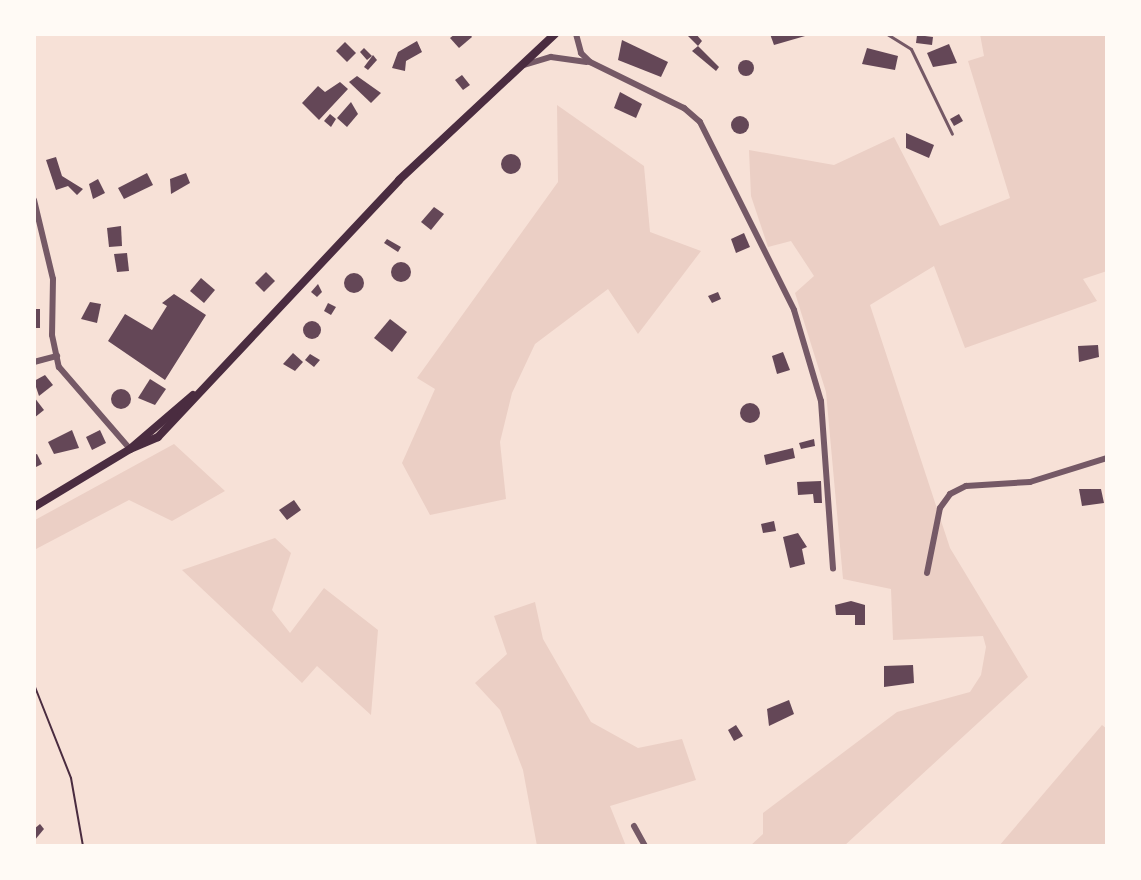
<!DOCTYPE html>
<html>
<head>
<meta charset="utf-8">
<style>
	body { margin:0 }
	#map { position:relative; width:1141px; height:880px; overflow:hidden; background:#f7e1d7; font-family:"Public Sans",sans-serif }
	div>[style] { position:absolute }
	.green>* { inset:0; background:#ebcfc5 }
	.building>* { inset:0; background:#644757 }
	.round { border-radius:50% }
	.path>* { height:2px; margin:-1px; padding:0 1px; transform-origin:1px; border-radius:1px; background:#4a2c40 }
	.service>* { height:3px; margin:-1.5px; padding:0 1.5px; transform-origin:1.5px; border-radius:1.5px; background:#755966 }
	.minor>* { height:6px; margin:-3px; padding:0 3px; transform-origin:3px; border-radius:3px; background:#755966 }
	.secondary>* { height:8px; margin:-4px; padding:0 4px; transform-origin:4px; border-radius:4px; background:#4a2c40 }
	span { translate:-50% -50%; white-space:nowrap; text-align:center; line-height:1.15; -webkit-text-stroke:8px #fffaf5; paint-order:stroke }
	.frame { position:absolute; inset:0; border:36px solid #fffaf5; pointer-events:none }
</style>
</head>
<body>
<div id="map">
	<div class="green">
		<div style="clip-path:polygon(980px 34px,1107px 34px,1107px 271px,1083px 279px,1097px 301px,965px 348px,934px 266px,870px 305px,950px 548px,1028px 677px,844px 846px,750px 846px,763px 834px,763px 813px,897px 712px,970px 692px,981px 675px,986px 647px,983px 636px,893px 640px,891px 589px,843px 579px,826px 392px,795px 293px,814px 276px,791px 241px,768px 247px,751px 196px,749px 150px,834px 165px,894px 137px,940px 226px,1010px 198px,968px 61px,984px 56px)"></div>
		<div style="clip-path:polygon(557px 105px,644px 166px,650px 232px,701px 251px,638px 334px,608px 289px,535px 344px,512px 393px,500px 442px,506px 499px,430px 515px,402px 463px,435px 389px,417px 378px,558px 182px)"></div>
		<div style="clip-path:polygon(174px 444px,225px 491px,172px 521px,129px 500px,36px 549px,35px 520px)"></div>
		<div style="clip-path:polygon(275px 538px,291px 553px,272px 610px,290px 633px,324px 588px,378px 630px,371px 715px,317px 666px,302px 683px,182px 570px)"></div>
		<div style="clip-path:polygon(535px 602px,543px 639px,591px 722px,638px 748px,682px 739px,696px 780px,610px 806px,626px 846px,537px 846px,523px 770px,500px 710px,475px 683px,507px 654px,494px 616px)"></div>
		<div style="clip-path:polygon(1102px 725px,1107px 729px,1107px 846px,999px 846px)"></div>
	</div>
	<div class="building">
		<div style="clip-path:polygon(455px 34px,470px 34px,472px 37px,459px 48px,450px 38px)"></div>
		<div style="clip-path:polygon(686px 34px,696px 34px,702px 41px,698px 46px)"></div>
		<div style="clip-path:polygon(770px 34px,812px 34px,774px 45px)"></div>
		<div style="clip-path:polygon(917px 35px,933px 37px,932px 45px,916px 43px)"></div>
		<div style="clip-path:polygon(622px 40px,668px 62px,661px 77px,618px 60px)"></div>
		<div style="clip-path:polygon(417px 41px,422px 52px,406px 61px,405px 71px,392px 68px,398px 52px)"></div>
		<div style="clip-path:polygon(345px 42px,356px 53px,347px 62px,336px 51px)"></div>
		<div style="clip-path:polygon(949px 44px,957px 63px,933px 67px,927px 53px)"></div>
		<div style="clip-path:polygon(698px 46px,719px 67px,716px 71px,692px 51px)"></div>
		<div style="clip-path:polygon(364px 48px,372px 56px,367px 60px,360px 52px)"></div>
		<div style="clip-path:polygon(867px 48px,898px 56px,895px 70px,862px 64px)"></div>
		<div style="clip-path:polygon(373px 55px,377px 60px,368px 70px,364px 67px)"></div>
		<div class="round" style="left:738px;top:60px;width:16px;height:16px"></div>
		<div style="clip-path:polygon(462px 75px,470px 85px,463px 90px,455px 80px)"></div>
		<div style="clip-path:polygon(357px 76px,381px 93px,371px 103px,349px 82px)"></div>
		<div style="clip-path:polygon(340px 82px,348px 89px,319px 120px,302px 103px,318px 86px,325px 92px)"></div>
		<div style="clip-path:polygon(620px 92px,642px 104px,636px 118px,614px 108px)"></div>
		<div style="clip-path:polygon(351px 102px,358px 114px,347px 127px,337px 118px)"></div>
		<div style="clip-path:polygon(330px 114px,336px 119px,331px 127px,324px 121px)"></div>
		<div style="clip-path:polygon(959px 114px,963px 121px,954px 126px,950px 119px)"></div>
		<div class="round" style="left:731px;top:116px;width:18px;height:18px"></div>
		<div style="clip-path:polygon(906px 133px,934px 145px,929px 158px,906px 148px)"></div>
		<div class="round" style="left:501px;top:154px;width:20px;height:20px"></div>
		<div style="clip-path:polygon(56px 157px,62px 176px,83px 189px,77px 195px,68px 186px,56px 190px,46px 160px)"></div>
		<div style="clip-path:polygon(147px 173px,153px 185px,124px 199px,118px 188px)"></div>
		<div style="clip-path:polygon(186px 173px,190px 183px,171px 194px,170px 179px)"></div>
		<div style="clip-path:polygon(98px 179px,105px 193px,93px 199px,89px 184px)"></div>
		<div style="clip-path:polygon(434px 207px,444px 214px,431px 230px,421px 222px)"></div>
		<div style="clip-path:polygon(121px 226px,122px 246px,109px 247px,107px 228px)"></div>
		<div style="clip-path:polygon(744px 233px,750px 247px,736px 253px,731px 239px)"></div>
		<div style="clip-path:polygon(387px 239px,401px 247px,398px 252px,384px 243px)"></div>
		<div style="clip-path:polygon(127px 253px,129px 271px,117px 272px,114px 254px)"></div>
		<div class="round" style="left:391px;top:262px;width:20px;height:20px"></div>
		<div style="clip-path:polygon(266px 272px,275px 281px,264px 292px,255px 283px)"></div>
		<div class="round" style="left:344px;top:273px;width:20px;height:20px"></div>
		<div style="clip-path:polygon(201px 278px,215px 290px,204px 303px,190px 291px)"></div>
		<div style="clip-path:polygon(318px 284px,322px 292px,317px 297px,311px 292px)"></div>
		<div style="clip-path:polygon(718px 292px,721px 299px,712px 303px,708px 296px)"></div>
		<div style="clip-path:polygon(174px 294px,206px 315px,165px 380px,108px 341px,125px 314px,152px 330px,167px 306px,162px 303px)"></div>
		<div style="clip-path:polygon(90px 302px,101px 304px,97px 323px,81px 319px)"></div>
		<div style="clip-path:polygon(328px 303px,336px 307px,331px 315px,324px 311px)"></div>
		<div style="clip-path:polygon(34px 309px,40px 309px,40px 328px,34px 328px)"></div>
		<div style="clip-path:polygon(390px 319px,407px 332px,392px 352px,374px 338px)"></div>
		<div class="round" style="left:303px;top:321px;width:18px;height:18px"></div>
		<div style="clip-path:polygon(1098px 345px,1099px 357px,1079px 362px,1078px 346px)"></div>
		<div style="clip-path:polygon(783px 352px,790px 370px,777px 374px,772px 356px)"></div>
		<div style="clip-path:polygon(293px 353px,303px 362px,295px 371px,283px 364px)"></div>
		<div style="clip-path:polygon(310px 354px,320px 360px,314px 367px,305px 360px)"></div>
		<div style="clip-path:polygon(45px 375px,53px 385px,39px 396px,34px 381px)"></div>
		<div style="clip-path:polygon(150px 379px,166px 389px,155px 405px,138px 398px)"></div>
		<div class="round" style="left:111px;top:389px;width:20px;height:20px"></div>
		<div style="clip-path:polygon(34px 397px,44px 410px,34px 418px)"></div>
		<div class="round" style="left:740px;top:403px;width:20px;height:20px"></div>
		<div style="clip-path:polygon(72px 430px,79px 448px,54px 454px,48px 442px)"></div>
		<div style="clip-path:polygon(100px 430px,106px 443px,92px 450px,86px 437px)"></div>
		<div style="clip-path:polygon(814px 439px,815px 446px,801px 449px,799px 443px)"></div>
		<div style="clip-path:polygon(793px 448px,795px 458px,766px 465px,764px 455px)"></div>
		<div style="clip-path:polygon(37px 454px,42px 464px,34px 468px,34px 455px)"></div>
		<div style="clip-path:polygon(821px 481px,822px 503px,814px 503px,813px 494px,798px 495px,797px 482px)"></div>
		<div style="clip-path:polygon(1079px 489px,1101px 489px,1104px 503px,1082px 506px)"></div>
		<div style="clip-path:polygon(294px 500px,301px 510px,287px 520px,279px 510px)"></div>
		<div style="clip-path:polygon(774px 521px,776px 531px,763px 533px,761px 524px)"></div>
		<div style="clip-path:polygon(798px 533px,807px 547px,802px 549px,805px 564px,790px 568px,783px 537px)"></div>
		<div style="clip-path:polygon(851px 601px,865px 605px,865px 625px,855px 625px,855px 615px,836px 615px,835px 605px)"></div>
		<div style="clip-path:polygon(913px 665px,914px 683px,884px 687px,884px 666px)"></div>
		<div style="clip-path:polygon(789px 700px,794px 714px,769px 726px,767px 709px)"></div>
		<div style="clip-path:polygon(736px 725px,743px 736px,734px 741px,728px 730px)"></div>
		<div style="clip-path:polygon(40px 824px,44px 829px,34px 841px,34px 829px)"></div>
	</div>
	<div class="path">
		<div style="left:35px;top:687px;width:98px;rotate:68.4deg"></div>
		<div style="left:71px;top:778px;width:69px;rotate:80deg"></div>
	</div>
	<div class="service">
		<div style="left:887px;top:34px;width:28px;rotate:32deg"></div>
		<div style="left:911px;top:49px;width:94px;rotate:64.2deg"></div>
	</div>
	<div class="minor">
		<div style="left:576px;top:34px;width:20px;rotate:75deg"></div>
		<div style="left:581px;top:53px;width:13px;rotate:45deg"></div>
		<div style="left:590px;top:62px;width:105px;rotate:26.1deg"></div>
		<div style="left:684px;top:108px;width:21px;rotate:41deg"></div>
		<div style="left:700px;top:122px;width:210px;rotate:63.4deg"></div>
		<div style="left:794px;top:310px;width:95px;rotate:73.5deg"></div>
		<div style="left:821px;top:401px;width:168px;rotate:85.9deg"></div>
		<div style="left:524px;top:65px;width:28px;rotate:-17deg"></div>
		<div style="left:551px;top:57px;width:36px;rotate:8deg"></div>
		<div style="left:34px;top:200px;width:81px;rotate:76.5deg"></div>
		<div style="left:53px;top:279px;width:56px;rotate:91deg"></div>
		<div style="left:52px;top:335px;width:33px;rotate:78deg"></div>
		<div style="left:59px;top:367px;width:108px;rotate:49.1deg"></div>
		<div style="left:34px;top:362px;width:24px;rotate:-15deg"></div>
		<div style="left:927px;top:573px;width:66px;rotate:-78.7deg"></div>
		<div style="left:940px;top:508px;width:17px;rotate:-54deg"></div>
		<div style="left:950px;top:494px;width:18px;rotate:-27deg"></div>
		<div style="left:966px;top:486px;width:64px;rotate:-3.6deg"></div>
		<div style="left:1030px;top:482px;width:81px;rotate:-17.3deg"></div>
		<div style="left:634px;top:826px;width:23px;rotate:61deg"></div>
	</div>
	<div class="secondary">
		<div style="left:130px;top:449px;width:30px;rotate:-23deg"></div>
		<div style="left:158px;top:437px;width:352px;rotate:-46.8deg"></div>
		<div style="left:399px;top:180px;width:214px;rotate:-43.1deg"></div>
		<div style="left:34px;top:507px;width:112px;rotate:-31.1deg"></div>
		<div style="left:130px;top:449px;width:83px;rotate:-40.6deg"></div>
	</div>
	<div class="frame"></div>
</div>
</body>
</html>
